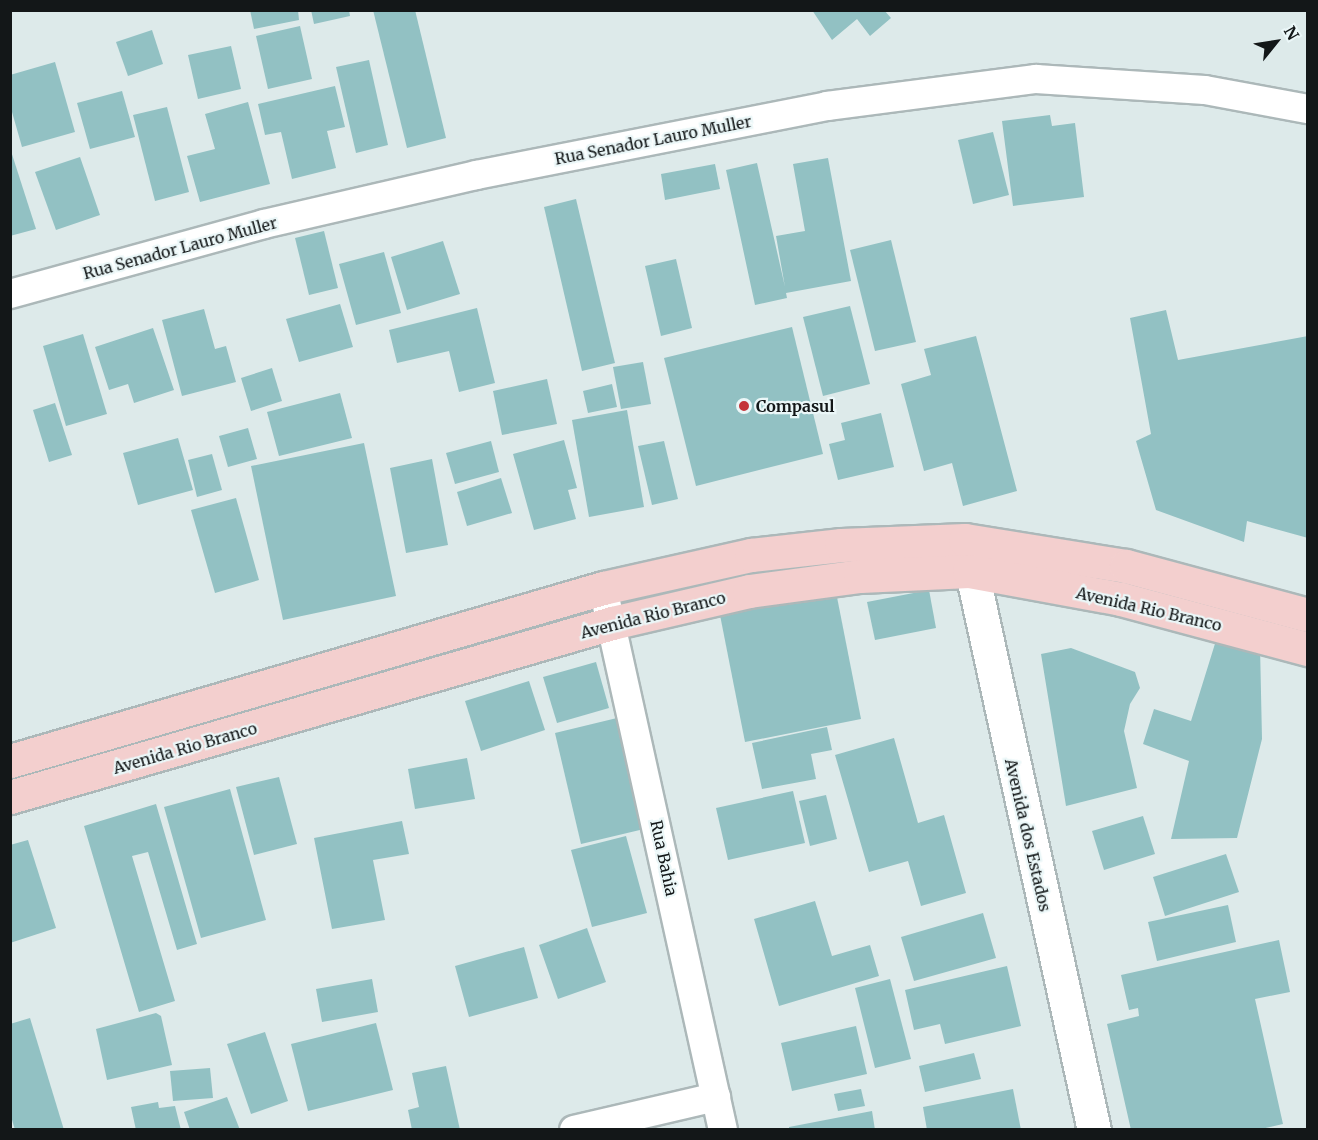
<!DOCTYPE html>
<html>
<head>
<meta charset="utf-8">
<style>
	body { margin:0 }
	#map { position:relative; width:1318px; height:1140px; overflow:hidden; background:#ddeaea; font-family:Merriweather,serif }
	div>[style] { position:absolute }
	.building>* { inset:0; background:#92c1c3 }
	.roads { filter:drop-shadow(2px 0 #acb8b9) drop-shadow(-2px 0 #acb8b9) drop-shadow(0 2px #acb8b9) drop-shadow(0 -2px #acb8b9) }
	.minor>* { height:28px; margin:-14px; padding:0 14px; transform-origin:14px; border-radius:14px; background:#fff }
	.tertiary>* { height:33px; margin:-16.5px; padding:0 16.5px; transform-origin:16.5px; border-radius:16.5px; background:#fff }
	.secondary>* { height:33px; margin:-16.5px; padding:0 16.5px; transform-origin:16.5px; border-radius:16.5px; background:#f3cfce }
	.dots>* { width:16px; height:16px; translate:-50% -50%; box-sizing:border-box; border:3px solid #ebf7f8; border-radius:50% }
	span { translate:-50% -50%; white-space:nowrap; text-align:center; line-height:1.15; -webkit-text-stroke:4.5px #ebf7f8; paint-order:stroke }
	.street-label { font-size:16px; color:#131718 }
	.poi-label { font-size:16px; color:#131718; font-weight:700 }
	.left { translate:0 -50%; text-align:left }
	.frame { position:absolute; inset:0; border:12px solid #131718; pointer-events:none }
	.north { position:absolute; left:1246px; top:12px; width:60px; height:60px; -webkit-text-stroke:4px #ebf7f8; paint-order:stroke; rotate:60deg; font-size:16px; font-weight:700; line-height:24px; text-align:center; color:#131718 }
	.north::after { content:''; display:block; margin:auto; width:21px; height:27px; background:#131718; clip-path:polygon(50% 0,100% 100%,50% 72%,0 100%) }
</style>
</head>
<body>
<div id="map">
	<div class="building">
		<div style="clip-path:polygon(250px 10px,298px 10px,299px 20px,254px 29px)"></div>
		<div style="clip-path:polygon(311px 10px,349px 10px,350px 16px,314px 24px)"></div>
		<div style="clip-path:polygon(373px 10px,415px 10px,446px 138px,407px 148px)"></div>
		<div style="clip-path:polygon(812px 10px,884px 10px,891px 18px,870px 36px,857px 19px,832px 40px)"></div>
		<div style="clip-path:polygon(300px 26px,312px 79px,268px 89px,256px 36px)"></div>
		<div style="clip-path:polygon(152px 30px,163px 64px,128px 76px,116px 42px)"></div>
		<div style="clip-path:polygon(231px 46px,241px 89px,198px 99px,188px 55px)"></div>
		<div style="clip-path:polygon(369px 60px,388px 145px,356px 153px,336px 67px)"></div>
		<div style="clip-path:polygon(55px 62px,75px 132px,22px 147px,10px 105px,10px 75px)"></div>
		<div style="clip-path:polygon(335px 86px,345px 127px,327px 131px,336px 168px,292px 179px,281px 132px,265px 135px,258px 104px)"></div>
		<div style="clip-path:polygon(122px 91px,135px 137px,90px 149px,77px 103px)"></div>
		<div style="clip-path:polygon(248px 102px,270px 184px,200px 202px,187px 156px,215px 149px,205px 114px)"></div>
		<div style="clip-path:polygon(167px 107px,189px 192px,155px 201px,133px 115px)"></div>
		<div style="clip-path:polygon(1050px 115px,1052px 126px,1075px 123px,1084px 197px,1013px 206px,1002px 121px)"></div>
		<div style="clip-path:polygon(993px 132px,1009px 195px,973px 204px,958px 140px)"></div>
		<div style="clip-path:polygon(10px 148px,36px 229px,10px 236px)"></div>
		<div style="clip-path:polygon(80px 157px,100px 215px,56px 230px,35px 172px)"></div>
		<div style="clip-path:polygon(828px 158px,851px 281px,786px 293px,787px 298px,755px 305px,726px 170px,757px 163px,785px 287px,776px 236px,805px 231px,793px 164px)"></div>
		<div style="clip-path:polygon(715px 164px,720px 189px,665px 200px,661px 174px)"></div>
		<div style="clip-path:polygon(576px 199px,615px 363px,582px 371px,544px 207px)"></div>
		<div style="clip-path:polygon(324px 231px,338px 288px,309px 295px,295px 238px)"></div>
		<div style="clip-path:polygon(891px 240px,916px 342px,875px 351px,850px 250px)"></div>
		<div style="clip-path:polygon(443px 241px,460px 294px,407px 310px,391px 257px)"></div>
		<div style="clip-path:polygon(384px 252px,401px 313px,356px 325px,339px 264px)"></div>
		<div style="clip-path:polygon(676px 259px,692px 328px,661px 336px,645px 266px)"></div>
		<div style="clip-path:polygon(340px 304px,353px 347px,299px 362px,286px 319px)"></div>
		<div style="clip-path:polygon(850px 306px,870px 384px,823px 396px,803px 317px)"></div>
		<div style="clip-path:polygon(477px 308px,495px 383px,459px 392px,449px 351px,397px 363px,389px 330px)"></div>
		<div style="clip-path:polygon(204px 309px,215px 349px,226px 346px,236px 382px,182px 396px,162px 320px)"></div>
		<div style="clip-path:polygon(1166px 310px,1178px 360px,1308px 336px,1308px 538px,1247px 521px,1244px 542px,1156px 510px,1136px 441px,1151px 434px,1130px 318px)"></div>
		<div style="clip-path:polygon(792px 327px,823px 454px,696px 486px,664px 358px)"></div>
		<div style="clip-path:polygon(153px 328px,174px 390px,134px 403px,128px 384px,109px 390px,95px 347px)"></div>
		<div style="clip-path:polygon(83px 334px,107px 414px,66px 426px,43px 346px)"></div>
		<div style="clip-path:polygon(976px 336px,1017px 491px,963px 506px,952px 463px,924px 471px,901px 384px,931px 375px,924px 349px)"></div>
		<div style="clip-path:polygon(643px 362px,651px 404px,621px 409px,613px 367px)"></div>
		<div style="clip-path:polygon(272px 368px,282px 401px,251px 411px,241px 378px)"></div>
		<div style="clip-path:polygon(547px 379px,557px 424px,502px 435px,493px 391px)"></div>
		<div style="clip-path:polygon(612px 384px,617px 407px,588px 413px,583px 391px)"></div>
		<div style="clip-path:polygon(340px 393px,352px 438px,279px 456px,267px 412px)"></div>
		<div style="clip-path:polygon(55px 403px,72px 455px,49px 462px,33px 410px)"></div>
		<div style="clip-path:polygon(627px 410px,644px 507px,589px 517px,572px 420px)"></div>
		<div style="clip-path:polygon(881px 413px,894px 467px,838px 480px,829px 444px,845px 440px,841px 423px)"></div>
		<div style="clip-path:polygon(248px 428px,257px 459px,228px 467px,219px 436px)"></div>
		<div style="clip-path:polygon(178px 438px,193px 490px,138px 505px,123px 453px)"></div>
		<div style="clip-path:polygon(564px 440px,577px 488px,568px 490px,576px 519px,534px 530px,513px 454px)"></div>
		<div style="clip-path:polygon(491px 441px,499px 472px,455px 484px,446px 453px)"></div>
		<div style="clip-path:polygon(664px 441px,678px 499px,652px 505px,638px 446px)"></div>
		<div style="clip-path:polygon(364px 443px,396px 596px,283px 620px,251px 466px)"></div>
		<div style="clip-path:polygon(212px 454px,222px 490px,197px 497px,188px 460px)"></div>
		<div style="clip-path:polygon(432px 459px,448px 545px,406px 553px,390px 468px)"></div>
		<div style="clip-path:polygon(501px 478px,512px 513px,467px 526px,457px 492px)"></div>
		<div style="clip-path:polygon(236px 498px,259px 580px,215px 593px,191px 510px)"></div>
		<div style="clip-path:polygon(929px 590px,936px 628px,875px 640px,867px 602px)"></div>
		<div style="clip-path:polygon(836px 592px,861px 719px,745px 742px,720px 615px)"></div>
		<div style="clip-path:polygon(1218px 634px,1260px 646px,1262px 739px,1237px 838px,1171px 839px,1189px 761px,1143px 744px,1154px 709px,1191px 721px)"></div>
		<div style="clip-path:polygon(1071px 648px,1135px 672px,1140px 688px,1130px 704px,1124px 731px,1137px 788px,1066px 806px,1041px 654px)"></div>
		<div style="clip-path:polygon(596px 662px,609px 708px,557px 723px,543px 677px)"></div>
		<div style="clip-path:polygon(529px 681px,545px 730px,481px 751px,465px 701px)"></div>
		<div style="clip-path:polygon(617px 718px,644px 829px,581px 844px,555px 733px)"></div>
		<div style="clip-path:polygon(827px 727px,832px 750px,811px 754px,816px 779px,762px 789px,752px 743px)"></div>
		<div style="clip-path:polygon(894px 738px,918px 823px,944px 815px,966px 893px,921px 906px,908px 861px,869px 872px,835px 755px)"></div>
		<div style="clip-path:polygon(467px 758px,475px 799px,415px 809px,408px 769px)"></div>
		<div style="clip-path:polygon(279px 777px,297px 844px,254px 855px,236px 787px)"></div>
		<div style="clip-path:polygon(230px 789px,266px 920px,201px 938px,164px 807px)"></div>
		<div style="clip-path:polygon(793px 791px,805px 843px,728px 860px,716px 808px)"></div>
		<div style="clip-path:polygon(826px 795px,837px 839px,810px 846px,799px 801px)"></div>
		<div style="clip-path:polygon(156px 804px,197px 944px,177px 950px,148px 852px,132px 856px,175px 1001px,139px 1012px,84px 826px)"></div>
		<div style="clip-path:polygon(1143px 816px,1155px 854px,1104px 870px,1092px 831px)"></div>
		<div style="clip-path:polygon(402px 821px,409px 854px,373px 860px,385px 920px,332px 929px,314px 838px)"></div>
		<div style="clip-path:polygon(626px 836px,647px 913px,592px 927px,571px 850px)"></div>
		<div style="clip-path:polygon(28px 840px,56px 928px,10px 943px,10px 845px)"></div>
		<div style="clip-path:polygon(1226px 854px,1239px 892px,1165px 916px,1153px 877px)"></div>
		<div style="clip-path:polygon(815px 901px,832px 956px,870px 945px,879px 976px,779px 1006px,754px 919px)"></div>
		<div style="clip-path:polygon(1228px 905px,1236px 942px,1157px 961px,1148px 922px)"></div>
		<div style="clip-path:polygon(983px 913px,996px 958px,914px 981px,901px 937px)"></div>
		<div style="clip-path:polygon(587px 928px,606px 982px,558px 999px,539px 945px)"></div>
		<div style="clip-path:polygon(1279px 940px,1290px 992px,1255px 999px,1283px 1124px,1257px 1130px,1131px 1130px,1107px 1024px,1139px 1016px,1138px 1008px,1129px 1010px,1121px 975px)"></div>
		<div style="clip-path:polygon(524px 947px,538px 998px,469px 1017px,455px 966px)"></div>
		<div style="clip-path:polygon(1007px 966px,1021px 1026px,945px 1044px,940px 1024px,914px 1030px,905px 990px)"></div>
		<div style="clip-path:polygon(372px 979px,378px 1012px,322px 1022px,316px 989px)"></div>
		<div style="clip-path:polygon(890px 979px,911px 1059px,875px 1068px,855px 988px)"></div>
		<div style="clip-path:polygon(156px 1013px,161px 1016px,172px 1065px,107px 1080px,96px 1029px)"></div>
		<div style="clip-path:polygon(30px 1018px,64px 1130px,15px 1130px,10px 1113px,10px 1024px)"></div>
		<div style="clip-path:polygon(376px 1023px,393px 1090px,308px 1111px,291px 1044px)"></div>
		<div style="clip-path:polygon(856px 1026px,867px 1074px,792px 1091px,781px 1043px)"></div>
		<div style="clip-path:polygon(265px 1032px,288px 1101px,251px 1114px,227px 1044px)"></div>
		<div style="clip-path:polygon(974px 1053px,981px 1079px,925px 1092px,919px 1066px)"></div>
		<div style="clip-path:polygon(446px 1066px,460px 1130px,412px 1130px,408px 1110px,419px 1107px,412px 1073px)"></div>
		<div style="clip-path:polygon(210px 1068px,213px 1098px,173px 1101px,170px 1071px)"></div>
		<div style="clip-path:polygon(861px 1089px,865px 1106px,838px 1111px,834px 1094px)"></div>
		<div style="clip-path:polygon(1013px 1089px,1021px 1130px,927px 1130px,923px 1107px)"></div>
		<div style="clip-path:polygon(227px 1097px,240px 1130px,190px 1130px,184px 1112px)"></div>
		<div style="clip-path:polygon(158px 1102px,159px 1108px,175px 1106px,181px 1130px,136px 1130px,131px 1107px)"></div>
		<div style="clip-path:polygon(872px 1111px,875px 1130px,789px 1130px,789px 1127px)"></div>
	</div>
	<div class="roads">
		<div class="minor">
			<div style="left:10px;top:294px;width:263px;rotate:-15.4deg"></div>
			<div style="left:264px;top:224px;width:218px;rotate:-13deg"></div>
			<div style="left:476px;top:175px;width:358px;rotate:-11.1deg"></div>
			<div style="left:827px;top:106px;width:211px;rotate:-7.4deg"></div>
			<div style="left:1036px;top:79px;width:169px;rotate:3.7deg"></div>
			<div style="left:1205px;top:90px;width:105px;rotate:10.5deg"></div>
			<div style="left:603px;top:588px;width:555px;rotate:77.52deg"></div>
			<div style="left:574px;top:1130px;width:146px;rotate:-13.1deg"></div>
		</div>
		<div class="tertiary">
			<div style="left:966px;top:545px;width:599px;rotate:77.66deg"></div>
		</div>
		<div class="secondary">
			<div style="left:10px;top:761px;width:618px;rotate:-16.26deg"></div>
			<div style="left:603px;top:588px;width:152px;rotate:-12.6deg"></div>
			<div style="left:751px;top:555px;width:91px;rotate:-6.3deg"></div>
			<div style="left:841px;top:545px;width:124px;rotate:-2.3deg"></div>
			<div style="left:965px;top:540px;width:163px;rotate:9.2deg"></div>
			<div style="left:1126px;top:566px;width:188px;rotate:15.1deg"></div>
			<div style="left:10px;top:797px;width:627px;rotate:-16.12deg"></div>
			<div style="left:612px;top:623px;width:141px;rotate:-13.1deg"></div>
			<div style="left:749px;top:591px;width:112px;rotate:-7.7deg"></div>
			<div style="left:860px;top:576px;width:109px;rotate:-2.6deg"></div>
			<div style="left:969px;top:571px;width:155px;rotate:10.4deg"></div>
			<div style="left:1121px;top:599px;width:194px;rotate:15deg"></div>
		</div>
	</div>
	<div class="dots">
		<div style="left:744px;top:406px;background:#c43439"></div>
	</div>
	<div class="street-label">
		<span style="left:653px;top:140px;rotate:-11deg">Rua Senador Lauro Muller</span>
		<span style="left:180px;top:248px;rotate:-15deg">Rua Senador Lauro Muller</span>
		<span style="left:1149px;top:609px;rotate:13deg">Avenida Rio Branco</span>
		<span style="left:653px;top:615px;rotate:-14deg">Avenida Rio Branco</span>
		<span style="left:185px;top:748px;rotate:-16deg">Avenida Rio Branco</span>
		<span style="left:1028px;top:835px;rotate:77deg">Avenida dos Estados</span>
		<span style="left:664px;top:858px;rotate:78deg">Rua Bahia</span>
	</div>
	<div class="poi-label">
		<span class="left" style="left:756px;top:406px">Compasul</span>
	</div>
	<div class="frame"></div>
	<div class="north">N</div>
</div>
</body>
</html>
